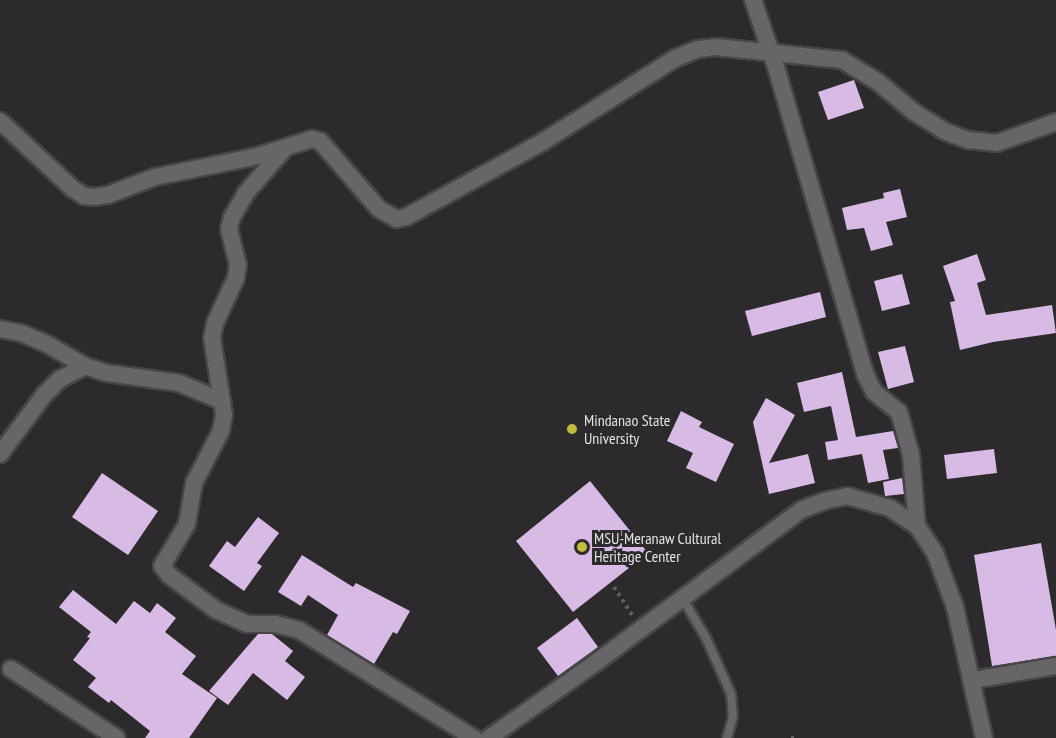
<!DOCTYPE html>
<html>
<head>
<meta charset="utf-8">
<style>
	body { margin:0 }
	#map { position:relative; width:1056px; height:738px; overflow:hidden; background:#2c2a2d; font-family:"PT Sans Narrow",sans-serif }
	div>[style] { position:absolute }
	.building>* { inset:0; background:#d8bbe4 }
	.path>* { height:4px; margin-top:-2px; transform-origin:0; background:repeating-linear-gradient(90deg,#636264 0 3px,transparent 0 7.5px) }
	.roads { filter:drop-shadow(2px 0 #474548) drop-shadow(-2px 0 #474548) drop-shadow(0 2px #474548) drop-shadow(0 -2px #474548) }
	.service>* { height:8px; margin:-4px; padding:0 4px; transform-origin:4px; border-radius:4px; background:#676568 }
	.minor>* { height:16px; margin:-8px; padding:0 8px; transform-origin:8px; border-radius:8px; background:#676568 }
	.dots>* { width:16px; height:16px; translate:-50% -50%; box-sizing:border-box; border:3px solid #2c2a2d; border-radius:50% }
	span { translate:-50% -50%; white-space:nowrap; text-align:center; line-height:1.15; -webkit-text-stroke:6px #2c2a2d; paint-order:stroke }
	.poi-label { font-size:16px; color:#e4e3e5 }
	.left { translate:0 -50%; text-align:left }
</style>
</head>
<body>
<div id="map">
	<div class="building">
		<div style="clip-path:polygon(854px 80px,864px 108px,828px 120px,818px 92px)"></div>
		<div style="clip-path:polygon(900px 189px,907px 217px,886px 222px,893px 245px,871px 251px,864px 228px,847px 230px,842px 208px,884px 198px,883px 193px)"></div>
		<div style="clip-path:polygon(977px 254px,986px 280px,977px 283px,986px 315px,1052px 305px,1056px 333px,993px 342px,960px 350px,950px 302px,955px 301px,943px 266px)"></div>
		<div style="clip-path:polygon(902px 274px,910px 304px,882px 311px,874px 281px)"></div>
		<div style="clip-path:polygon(820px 292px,826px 317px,752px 336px,745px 311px)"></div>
		<div style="clip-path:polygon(905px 346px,914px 382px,888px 389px,878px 352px)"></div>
		<div style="clip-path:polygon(842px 372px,856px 437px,893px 431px,898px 448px,883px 450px,889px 479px,868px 483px,862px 454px,828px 460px,825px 442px,838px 440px,831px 406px,804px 412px,797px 383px)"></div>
		<div style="clip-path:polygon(766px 398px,795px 415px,769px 463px,808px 454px,815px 483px,769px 494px,753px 422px)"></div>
		<div style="clip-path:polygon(681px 411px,702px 422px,699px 427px,734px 444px,716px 482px,686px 468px,693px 453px,667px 441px)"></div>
		<div style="clip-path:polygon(994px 449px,997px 473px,947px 479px,944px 455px)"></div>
		<div style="clip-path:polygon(102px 473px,158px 511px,128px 555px,72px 517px)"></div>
		<div style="clip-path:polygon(902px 478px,904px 494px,885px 496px,883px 482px)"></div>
		<div style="clip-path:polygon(590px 481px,648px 553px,573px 612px,516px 541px)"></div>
		<div style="clip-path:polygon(258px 517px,279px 533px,257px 563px,262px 566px,244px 591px,209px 566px,227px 541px,235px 547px)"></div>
		<div style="clip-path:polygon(1041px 543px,1056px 630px,1056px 656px,992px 666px,974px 555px)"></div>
		<div style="clip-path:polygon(302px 555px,353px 587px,356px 583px,410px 611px,397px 634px,393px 632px,374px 664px,327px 635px,338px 615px,308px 595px,301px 606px,278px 592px)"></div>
		<div style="clip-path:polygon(73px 590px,116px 624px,134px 601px,150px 613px,157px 603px,176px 618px,165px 632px,196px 656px,182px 674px,217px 698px,189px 738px,145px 738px,150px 731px,111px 700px,109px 703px,88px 687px,96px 678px,73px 660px,90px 638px,87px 637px,91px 632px,59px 607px)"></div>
		<div style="clip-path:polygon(577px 618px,598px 647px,558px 676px,537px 648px)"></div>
		<div style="clip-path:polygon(258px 634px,272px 634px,293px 651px,285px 661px,305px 677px,287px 700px,253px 673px,228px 705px,209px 691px)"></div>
	</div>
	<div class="path">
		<div style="left:614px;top:587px;width:35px;rotate:57deg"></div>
		<div style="left:791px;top:738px;width:5px"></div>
	</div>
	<div class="roads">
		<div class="service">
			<div style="left:683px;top:599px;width:45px;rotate:59.5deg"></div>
			<div style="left:706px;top:638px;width:61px;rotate:65.9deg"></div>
			<div style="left:731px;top:694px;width:22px;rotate:85deg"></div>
			<div style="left:733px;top:716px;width:23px;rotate:105deg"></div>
		</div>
		<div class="minor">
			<div style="left:753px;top:0;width:71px;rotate:71.1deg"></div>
			<div style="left:776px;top:67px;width:320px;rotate:73.8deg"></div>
			<div style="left:865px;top:374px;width:20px;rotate:63deg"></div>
			<div style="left:874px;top:392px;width:32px;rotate:39deg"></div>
			<div style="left:899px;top:412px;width:45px;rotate:74.4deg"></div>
			<div style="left:911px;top:455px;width:71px;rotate:85.2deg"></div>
			<div style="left:0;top:121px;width:100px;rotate:43deg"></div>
			<div style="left:73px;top:189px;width:13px;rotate:32deg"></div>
			<div style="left:84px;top:196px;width:11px;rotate:5deg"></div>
			<div style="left:95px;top:197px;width:13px;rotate:-9deg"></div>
			<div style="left:108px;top:195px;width:50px;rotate:-21deg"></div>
			<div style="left:155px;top:177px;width:105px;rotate:-11.5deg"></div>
			<div style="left:258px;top:156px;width:57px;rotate:-17.5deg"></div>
			<div style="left:312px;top:139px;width:8px;rotate:14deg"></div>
			<div style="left:320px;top:141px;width:90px;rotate:49.1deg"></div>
			<div style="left:379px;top:209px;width:21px;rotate:29deg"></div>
			<div style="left:397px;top:219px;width:9px;rotate:-13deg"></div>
			<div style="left:406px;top:217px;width:158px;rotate:-28.8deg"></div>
			<div style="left:544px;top:141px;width:156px;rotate:-32.2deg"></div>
			<div style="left:676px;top:58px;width:24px;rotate:-22deg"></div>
			<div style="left:698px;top:49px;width:18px;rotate:-6deg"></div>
			<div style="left:716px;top:47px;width:127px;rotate:5.9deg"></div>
			<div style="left:842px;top:60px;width:42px;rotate:31.4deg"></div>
			<div style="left:878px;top:82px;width:47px;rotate:39.8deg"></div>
			<div style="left:914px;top:112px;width:36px;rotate:32deg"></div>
			<div style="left:944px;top:131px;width:26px;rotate:21deg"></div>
			<div style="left:968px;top:140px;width:29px;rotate:6deg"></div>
			<div style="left:997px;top:143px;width:63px;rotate:-19.6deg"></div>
			<div style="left:285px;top:148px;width:60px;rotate:130.9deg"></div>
			<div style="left:246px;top:193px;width:28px;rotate:120deg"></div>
			<div style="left:232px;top:217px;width:12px;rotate:104deg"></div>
			<div style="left:229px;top:229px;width:37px;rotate:76deg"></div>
			<div style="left:238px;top:265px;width:13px;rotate:99deg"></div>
			<div style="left:236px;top:278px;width:50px;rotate:115deg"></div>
			<div style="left:215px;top:323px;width:15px;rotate:101deg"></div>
			<div style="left:212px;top:338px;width:78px;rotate:81.1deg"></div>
			<div style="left:224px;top:415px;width:16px;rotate:101deg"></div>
			<div style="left:221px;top:431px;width:59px;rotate:117.4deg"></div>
			<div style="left:194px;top:483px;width:42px;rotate:99.7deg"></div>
			<div style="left:187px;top:524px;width:49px;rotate:120.8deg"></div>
			<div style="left:162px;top:566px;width:11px;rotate:52deg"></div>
			<div style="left:169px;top:575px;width:59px;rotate:36.7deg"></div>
			<div style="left:216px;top:610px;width:34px;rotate:24deg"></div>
			<div style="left:247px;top:624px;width:28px"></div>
			<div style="left:275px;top:624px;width:25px;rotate:14deg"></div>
			<div style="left:299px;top:630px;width:206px;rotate:31.7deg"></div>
			<div style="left:0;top:329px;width:21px;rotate:11deg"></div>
			<div style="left:21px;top:333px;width:28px;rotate:23deg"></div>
			<div style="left:47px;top:344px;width:44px;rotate:30.1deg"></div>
			<div style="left:85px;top:366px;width:23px;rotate:18deg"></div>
			<div style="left:107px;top:373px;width:73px;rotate:7.9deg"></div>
			<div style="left:179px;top:383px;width:47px;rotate:22.7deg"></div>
			<div style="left:0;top:454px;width:74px;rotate:-53.3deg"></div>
			<div style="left:44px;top:395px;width:23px;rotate:-45deg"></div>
			<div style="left:60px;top:379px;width:28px;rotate:-27deg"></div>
			<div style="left:11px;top:669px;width:126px;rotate:33.1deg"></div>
			<div style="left:973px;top:680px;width:84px;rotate:-9.6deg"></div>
			<div style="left:489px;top:738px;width:133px;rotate:-35.2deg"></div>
			<div style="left:598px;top:661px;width:253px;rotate:-36.6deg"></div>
			<div style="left:801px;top:510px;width:25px;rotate:-21deg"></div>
			<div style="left:824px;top:501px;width:24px;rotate:-12deg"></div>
			<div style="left:847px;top:496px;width:45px;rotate:15.6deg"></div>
			<div style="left:890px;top:508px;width:32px;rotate:34deg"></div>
			<div style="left:917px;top:526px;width:32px;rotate:56deg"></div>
			<div style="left:935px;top:553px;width:58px;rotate:69.7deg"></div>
			<div style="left:955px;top:607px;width:134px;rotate:77.5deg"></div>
		</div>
	</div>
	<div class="dots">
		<div style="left:572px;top:429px;background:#c4bc3d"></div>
		<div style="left:582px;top:547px;background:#c4bc3d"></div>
	</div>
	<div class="poi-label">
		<span class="left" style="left:584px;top:429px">Mindanao State<br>University</span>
		<span class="left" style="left:594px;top:547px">MSU-Meranaw Cultural<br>Heritage Center</span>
	</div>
</div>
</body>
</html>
